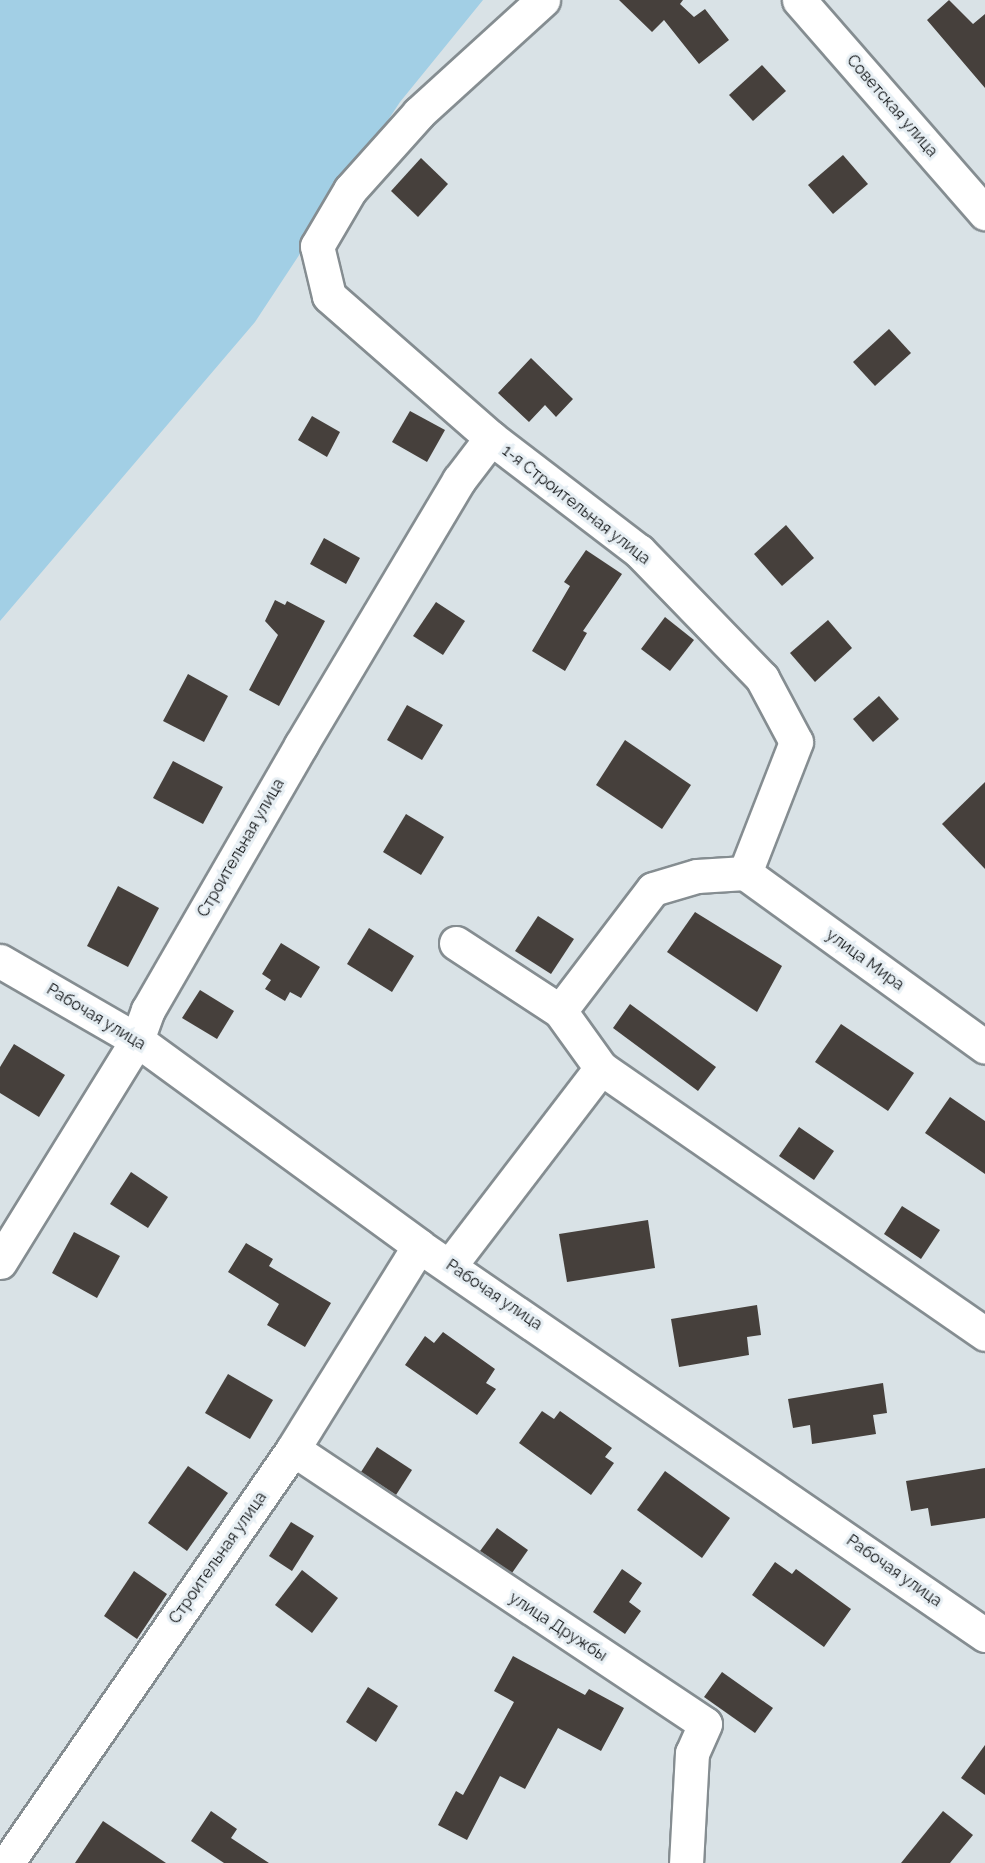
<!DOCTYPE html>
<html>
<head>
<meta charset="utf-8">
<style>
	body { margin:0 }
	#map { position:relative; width:985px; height:1863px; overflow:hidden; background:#d9e2e6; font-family:Raleway,sans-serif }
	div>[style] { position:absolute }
	.green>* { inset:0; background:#a2cfe5 }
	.building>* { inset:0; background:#46403c }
	.roads { filter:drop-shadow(2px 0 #858d91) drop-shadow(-2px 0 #858d91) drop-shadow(0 2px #858d91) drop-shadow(0 -2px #858d91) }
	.minor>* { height:33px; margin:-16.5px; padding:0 16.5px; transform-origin:16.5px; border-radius:16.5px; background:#fff }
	span { translate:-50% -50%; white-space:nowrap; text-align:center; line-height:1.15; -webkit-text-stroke:6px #e7eff4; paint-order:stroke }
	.street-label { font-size:16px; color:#0f1214 }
</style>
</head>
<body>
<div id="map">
	<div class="green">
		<div style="clip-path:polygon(0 0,483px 0,400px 102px,255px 322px,0 621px)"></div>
	</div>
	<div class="building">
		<div style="clip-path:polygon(619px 0,683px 0,680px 4px,694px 17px,705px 9px,729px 40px,699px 64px,664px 20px,652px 32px)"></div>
		<div style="clip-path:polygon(949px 0,973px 24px,985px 14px,985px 88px,927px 20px)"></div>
		<div style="clip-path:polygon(762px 65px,786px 91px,753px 121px,729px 95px)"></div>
		<div style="clip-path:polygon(843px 155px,868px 184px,833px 214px,808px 185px)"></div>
		<div style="clip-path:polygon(421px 158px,448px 184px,418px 217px,391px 191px)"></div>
		<div style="clip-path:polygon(889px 329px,911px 353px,875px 386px,853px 362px)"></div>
		<div style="clip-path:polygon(531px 358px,573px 399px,556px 417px,545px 405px,529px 422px,498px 393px)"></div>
		<div style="clip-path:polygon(410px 411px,445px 430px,427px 462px,392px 442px)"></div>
		<div style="clip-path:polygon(312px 416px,340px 432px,327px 457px,298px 440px)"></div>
		<div style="clip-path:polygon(786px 525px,814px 558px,782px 586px,754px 554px)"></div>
		<div style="clip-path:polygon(324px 538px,360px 558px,346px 584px,310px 564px)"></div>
		<div style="clip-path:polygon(586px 550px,622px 574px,583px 631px,587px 633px,565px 671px,532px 651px,570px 586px,564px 582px)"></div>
		<div style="clip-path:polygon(275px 600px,285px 605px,287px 601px,325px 621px,279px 706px,249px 690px,278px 635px,265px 621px)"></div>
		<div style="clip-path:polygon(436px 602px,465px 621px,443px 655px,413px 636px)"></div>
		<div style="clip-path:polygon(665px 617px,694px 640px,670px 671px,641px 649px)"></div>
		<div style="clip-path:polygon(828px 620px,852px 648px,815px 682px,790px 653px)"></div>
		<div style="clip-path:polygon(188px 674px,228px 696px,204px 742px,163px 721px)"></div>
		<div style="clip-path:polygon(879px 696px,899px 719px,873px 742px,853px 719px)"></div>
		<div style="clip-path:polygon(407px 705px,443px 725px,422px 760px,387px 740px)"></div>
		<div style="clip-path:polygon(625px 740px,691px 785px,662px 829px,596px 785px)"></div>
		<div style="clip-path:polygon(173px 761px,223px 787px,203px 824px,153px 798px)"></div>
		<div style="clip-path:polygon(985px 782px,985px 869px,942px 824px)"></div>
		<div style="clip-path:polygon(406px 814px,444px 837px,421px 875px,383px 852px)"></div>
		<div style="clip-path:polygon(118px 886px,159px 908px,128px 967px,87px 946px)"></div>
		<div style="clip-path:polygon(695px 912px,782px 966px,757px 1012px,667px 952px)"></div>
		<div style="clip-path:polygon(538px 916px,574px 939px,551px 974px,515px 951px)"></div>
		<div style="clip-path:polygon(369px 928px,414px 956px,392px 992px,347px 964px)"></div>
		<div style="clip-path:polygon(281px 943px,320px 967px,301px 998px,290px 992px,285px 1001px,265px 989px,271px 980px,262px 974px)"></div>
		<div style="clip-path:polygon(200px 990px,234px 1011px,217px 1039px,182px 1018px)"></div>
		<div style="clip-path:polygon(630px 1004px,716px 1067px,698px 1091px,613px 1028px)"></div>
		<div style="clip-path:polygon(841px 1024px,914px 1073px,888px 1111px,815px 1062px)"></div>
		<div style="clip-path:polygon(14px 1044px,65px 1075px,39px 1117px,0 1093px,0 1067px)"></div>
		<div style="clip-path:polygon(950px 1097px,985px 1121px,985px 1174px,925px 1133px)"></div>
		<div style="clip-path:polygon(799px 1127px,834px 1151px,814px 1180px,779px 1156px)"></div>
		<div style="clip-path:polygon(131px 1172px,168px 1197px,148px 1228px,110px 1204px)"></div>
		<div style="clip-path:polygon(902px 1206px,940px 1230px,921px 1259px,884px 1234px)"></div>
		<div style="clip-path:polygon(648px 1220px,655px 1268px,567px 1282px,559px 1234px)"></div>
		<div style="clip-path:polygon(74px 1232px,120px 1256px,97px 1298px,52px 1273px)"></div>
		<div style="clip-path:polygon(246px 1243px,273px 1259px,269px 1266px,331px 1303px,305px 1347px,267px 1325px,279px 1304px,228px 1272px)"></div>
		<div style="clip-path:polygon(757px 1305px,761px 1335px,747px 1337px,749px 1355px,679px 1367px,671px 1319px)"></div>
		<div style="clip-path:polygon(443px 1332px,495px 1369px,486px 1383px,496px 1389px,477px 1415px,405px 1365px,425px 1336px,434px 1343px)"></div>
		<div style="clip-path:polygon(228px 1374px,273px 1400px,250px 1439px,205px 1413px)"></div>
		<div style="clip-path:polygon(883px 1383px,887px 1413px,873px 1415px,876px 1434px,812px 1444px,810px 1425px,793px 1428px,788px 1399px)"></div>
		<div style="clip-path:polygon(542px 1411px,554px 1419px,560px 1411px,612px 1448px,605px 1457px,614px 1463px,591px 1495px,519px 1443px)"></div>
		<div style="clip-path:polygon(377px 1447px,412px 1470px,396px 1495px,361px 1472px)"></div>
		<div style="clip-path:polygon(188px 1466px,228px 1493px,187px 1551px,148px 1523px)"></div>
		<div style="clip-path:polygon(985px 1468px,985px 1518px,931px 1526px,928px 1508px,911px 1511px,906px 1481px)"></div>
		<div style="clip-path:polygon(665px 1471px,730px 1518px,702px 1558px,637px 1510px)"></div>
		<div style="clip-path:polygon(291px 1522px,314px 1536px,292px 1571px,269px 1556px)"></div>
		<div style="clip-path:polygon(497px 1528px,528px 1550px,512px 1573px,480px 1551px)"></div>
		<div style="clip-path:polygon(775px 1562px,792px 1574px,796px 1569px,851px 1609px,824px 1647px,752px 1595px)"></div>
		<div style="clip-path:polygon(622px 1569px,642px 1583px,629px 1602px,641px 1611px,625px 1634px,593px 1612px)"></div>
		<div style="clip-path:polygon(302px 1570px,338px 1598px,312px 1633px,275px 1605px)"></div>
		<div style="clip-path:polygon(134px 1571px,167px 1594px,137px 1639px,104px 1616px)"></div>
		<div style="clip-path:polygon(513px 1656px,585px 1695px,589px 1689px,624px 1708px,601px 1751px,558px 1728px,525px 1789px,500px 1776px,467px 1840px,438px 1825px,456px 1791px,463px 1795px,514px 1702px,494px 1691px)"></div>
		<div style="clip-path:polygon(722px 1672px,773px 1708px,755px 1733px,704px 1697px)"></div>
		<div style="clip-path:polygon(368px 1687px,398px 1706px,376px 1742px,346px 1722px)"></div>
		<div style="clip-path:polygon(985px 1745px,985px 1795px,961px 1778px)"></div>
		<div style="clip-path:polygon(211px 1811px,237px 1829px,231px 1838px,269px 1863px,224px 1863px,191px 1841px)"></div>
		<div style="clip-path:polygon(943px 1811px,973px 1835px,950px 1863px,901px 1863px)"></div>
		<div style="clip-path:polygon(103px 1821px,166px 1863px,75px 1863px)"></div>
	</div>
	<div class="roads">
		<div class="minor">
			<div style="left:543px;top:0;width:168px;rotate:137.7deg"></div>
			<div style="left:419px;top:113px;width:103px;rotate:131.9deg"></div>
			<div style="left:350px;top:190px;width:65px;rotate:120.5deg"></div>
			<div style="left:317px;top:246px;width:51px;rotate:76.5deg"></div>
			<div style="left:329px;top:296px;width:215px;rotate:41.2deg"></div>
			<div style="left:491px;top:438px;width:186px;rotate:37.4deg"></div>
			<div style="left:639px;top:551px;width:177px;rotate:45.9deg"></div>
			<div style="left:762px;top:678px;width:72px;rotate:62deg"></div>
			<div style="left:796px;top:742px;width:141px;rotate:111.3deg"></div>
			<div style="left:799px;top:0;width:283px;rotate:48.9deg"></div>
			<div style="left:745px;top:873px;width:296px;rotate:35.9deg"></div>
			<div style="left:456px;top:943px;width:124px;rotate:33.2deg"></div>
			<div style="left:560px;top:1011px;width:70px;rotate:54.3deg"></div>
			<div style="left:601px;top:1068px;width:467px;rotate:34.7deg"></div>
			<div style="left:0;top:961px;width:158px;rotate:30deg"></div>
			<div style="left:137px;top:1040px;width:349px;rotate:36.1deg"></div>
			<div style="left:419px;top:1246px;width:687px;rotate:34.5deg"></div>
			<div style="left:560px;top:1011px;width:153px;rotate:-52.7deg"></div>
			<div style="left:653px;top:889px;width:46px;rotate:-16.5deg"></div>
			<div style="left:697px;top:876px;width:48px;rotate:-3.6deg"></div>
			<div style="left:0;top:1262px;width:261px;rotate:-58.3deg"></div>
			<div style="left:137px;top:1040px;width:32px;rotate:-70deg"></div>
			<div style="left:148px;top:1010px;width:306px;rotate:-60deg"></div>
			<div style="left:301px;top:745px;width:309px;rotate:-59.2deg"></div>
			<div style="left:459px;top:480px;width:53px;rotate:-52.7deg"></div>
			<div style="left:451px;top:1264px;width:247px;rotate:-52.6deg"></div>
			<div style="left:293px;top:1449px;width:495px;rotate:33.7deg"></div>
			<div style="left:705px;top:1724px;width:32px;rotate:114deg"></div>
			<div style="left:692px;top:1753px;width:110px;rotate:93.1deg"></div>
			<div style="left:7px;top:1863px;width:503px;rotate:-55.36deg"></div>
			<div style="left:293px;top:1449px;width:239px;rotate:-58.2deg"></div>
		</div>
	</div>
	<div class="street-label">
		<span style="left:892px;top:106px;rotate:49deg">Советская улица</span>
		<span style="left:576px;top:505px;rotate:38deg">1-я Строительная улица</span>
		<span style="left:241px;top:848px;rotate:-60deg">Строительная улица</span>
		<span style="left:865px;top:960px;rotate:36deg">улица Мира</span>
		<span style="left:96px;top:1017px;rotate:31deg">Рабочая улица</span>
		<span style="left:494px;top:1295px;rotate:34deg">Рабочая улица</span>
		<span style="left:218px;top:1558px;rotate:-55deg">Строительная улица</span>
		<span style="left:894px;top:1571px;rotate:35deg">Рабочая улица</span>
		<span style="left:558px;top:1627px;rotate:33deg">улица Дружбы</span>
	</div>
</div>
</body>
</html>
